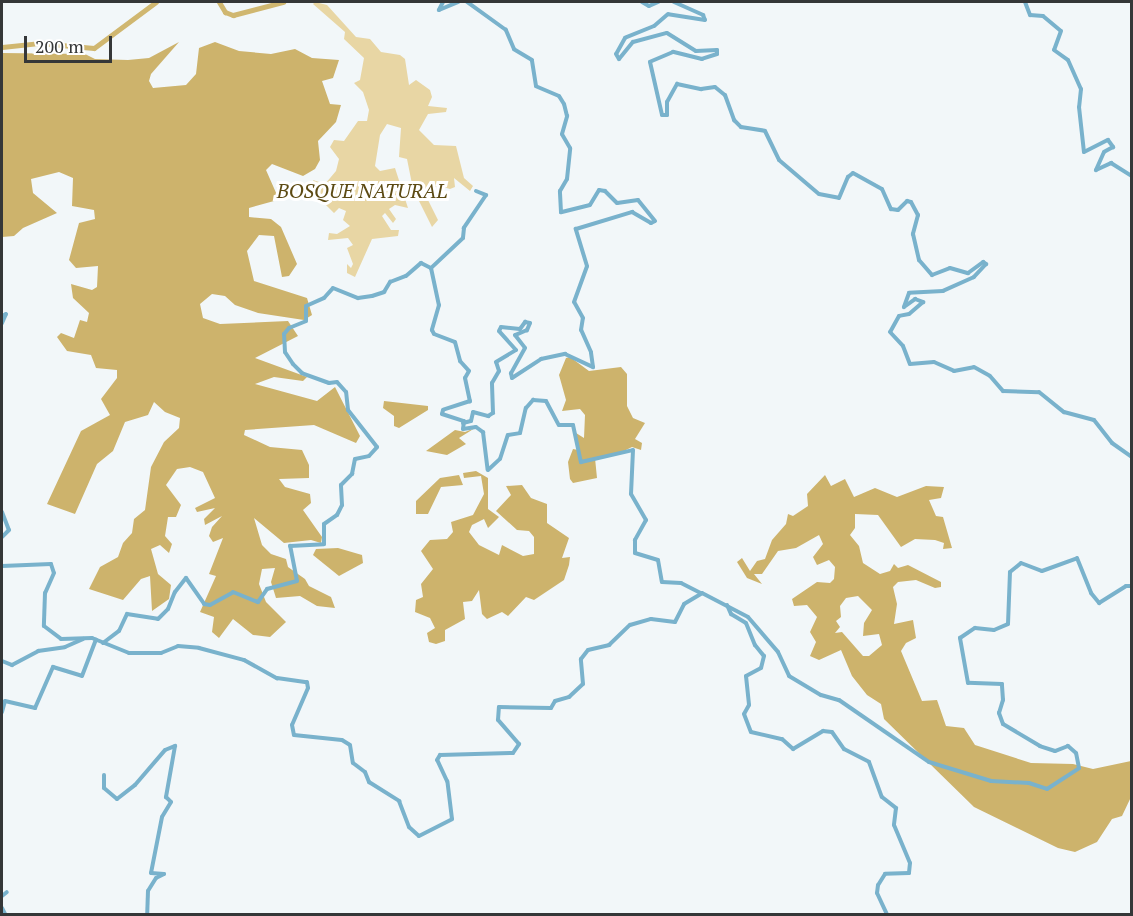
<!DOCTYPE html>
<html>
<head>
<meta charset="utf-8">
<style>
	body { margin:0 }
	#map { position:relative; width:1133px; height:916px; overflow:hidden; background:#f2f7f9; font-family:"PT Serif",serif }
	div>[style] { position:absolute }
	.green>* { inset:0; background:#e8d6a4 }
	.forest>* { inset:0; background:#cdb36c }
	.river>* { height:5px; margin:-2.5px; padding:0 2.5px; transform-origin:2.5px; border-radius:2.5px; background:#d0b770 }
	.minor>* { height:4px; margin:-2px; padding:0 2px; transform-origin:2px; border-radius:2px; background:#79b2cc }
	span { translate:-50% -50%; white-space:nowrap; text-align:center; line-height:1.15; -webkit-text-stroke:6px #fff; paint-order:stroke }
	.park-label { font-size:20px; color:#5c4a13; font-style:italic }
	.frame { position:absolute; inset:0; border:3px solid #353738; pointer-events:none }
	.scale { position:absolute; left:24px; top:36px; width:88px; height:27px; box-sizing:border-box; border:3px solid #353738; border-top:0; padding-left:8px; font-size:18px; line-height:21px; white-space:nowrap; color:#353738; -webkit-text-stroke:4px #fff; paint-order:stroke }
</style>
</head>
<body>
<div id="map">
	<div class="green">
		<div style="clip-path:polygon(315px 2px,327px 5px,356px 37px,370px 39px,381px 52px,400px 55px,405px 59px,409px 85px,416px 80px,430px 90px,432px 97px,428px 106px,447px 108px,446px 112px,428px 114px,419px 130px,434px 145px,456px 146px,464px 178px,473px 186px,470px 191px,454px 178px,455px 187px,450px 189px,440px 186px,427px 189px,424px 192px,438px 220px,432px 227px,413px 189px,407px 159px,399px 157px,401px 128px,387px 124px,380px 135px,375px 166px,380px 171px,395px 168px,408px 208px,395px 205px,389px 209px,396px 219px,393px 223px,385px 213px,382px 216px,391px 230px,399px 230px,398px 236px,372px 239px,355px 277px,347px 273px,347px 264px,351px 268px,353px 264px,347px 248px,353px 245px,348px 238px,328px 240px,329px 233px,337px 234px,350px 226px,343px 220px,346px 211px,339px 208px,334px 213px,324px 203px,326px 196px,315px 198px,309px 189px,316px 186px,313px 180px,325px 184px,336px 171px,339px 159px,330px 147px,334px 140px,344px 141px,358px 121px,367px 121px,369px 110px,363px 92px,354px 83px,360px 80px,364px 58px,344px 39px,345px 32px,313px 4px)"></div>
	</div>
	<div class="forest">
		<div style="clip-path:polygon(179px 42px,151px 74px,149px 81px,153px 88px,186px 85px,196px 74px,199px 48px,215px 42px,239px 51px,271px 54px,295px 49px,312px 58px,339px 60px,333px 78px,322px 81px,330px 104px,341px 105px,336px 122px,318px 141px,320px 160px,315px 169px,303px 176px,272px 164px,266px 170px,277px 195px,274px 201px,249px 208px,249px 217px,271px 219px,281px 227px,297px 264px,289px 276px,282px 277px,274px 236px,259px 235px,247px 251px,254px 281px,307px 298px,312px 315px,304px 320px,258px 313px,235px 305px,225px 296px,212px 294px,200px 304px,203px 318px,220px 324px,288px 321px,298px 336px,255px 358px,307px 377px,303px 381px,274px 377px,255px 384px,317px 401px,335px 387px,360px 436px,356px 443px,314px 425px,245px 430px,244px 435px,270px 447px,302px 450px,309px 465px,309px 478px,279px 479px,285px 487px,310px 494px,311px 503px,303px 510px,322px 537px,321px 543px,311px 540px,284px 543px,254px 518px,262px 545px,271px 554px,286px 559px,288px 567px,305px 579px,309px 586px,331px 597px,335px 608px,317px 606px,300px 596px,276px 598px,271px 582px,275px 568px,262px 569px,259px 584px,266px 602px,286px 622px,270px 637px,253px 635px,233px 619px,219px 638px,212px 632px,214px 617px,200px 612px,216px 576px,209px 574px,223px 538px,213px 542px,209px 536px,212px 527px,222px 516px,205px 525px,204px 519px,215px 508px,197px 512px,195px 508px,215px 498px,203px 472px,190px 467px,177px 469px,166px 485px,181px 505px,176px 517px,168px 517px,165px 536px,172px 544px,169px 553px,160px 545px,151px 549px,158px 574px,171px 585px,169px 599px,152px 611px,150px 576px,141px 579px,123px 600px,89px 589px,100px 567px,118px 557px,123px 543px,132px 533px,134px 519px,145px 510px,151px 467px,164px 442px,179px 428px,180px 418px,165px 412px,154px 402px,148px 415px,125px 422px,113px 451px,97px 464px,75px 514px,47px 504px,81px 431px,110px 415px,101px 399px,117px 378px,117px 370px,96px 368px,91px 355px,67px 351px,57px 337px,61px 333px,74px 338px,80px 320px,87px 322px,89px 313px,73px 298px,71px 284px,92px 290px,97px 287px,98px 266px,76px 268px,69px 260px,79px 223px,95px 219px,94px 210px,72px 206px,73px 178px,59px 172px,31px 179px,33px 193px,57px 213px,23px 228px,14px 236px,2px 237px,2px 53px,85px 54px,95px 59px,128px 60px,149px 58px)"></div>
		<div style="clip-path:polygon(570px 357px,589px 371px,621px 367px,627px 374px,627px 406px,633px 418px,645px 423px,635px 439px,642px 443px,641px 450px,632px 447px,616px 455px,581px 461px,576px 433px,584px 438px,585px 415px,580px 409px,562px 411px,566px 400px,559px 375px,566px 358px)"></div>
		<div style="clip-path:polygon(384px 401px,428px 406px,428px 410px,399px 428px,394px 426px,394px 416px,383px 408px)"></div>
		<div style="clip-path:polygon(475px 428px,459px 438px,466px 444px,447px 455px,426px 451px,455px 430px,465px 432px)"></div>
		<div style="clip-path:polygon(573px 449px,578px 450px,581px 463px,595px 458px,597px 478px,573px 483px,570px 479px,568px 462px)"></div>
		<div style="clip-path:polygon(476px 471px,488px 478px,488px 509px,499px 517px,488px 528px,484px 519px,472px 525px,469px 532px,479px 545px,499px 555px,502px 545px,523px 556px,534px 554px,534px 537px,529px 531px,517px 530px,496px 511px,511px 495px,506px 486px,522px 485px,531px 498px,547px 504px,547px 523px,569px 538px,562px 558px,570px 557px,569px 565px,564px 580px,534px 600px,526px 597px,508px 616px,502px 612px,487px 619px,482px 614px,479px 590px,472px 601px,463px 602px,465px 619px,445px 630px,445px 641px,436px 644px,429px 642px,427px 633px,435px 628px,430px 618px,415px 612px,416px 600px,423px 597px,421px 584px,433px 569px,421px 551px,430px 540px,447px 539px,453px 532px,451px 522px,473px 515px,484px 494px,481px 476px,464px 478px,463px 473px)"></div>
		<div style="clip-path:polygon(459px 475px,463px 485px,441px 487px,428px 514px,416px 514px,416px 501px,440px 478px)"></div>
		<div style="clip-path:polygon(evenodd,825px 475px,831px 486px,845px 479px,854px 497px,875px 488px,897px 497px,926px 486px,944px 487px,941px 498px,929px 500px,936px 516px,943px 517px,952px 548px,943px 549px,944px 543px,935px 540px,915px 539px,901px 547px,878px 515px,855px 514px,855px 528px,850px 535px,859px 546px,863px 563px,880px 574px,890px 571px,894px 564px,898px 568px,908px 565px,941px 582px,941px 587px,935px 588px,916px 580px,898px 582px,893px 587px,897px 604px,894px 624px,913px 620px,916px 638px,906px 643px,901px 651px,922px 701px,937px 700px,946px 726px,964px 728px,975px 745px,1031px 763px,1073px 764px,1093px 769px,1131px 761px,1131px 797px,1122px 816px,1112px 819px,1097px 842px,1075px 852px,1058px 848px,974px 807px,884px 719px,881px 704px,867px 695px,852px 676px,841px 650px,819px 660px,810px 656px,816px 642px,810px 632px,817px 617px,807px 605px,794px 606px,792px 599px,817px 582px,830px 583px,834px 579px,835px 567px,829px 560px,817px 565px,813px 557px,823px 544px,819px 535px,796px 548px,778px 551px,762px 574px,754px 574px,762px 584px,747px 578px,737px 562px,742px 558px,750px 571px,757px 561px,765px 559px,772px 540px,786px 524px,788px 514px,793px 516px,808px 506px,807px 494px,825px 475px,858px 596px,872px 610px,864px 623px,863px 636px,879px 634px,882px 645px,869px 656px,863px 656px,842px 632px,835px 633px,840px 627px,836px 621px,841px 617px,840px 606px,846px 598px,858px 596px)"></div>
		<div style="clip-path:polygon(338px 548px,362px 555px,363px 563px,339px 576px,313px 555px,316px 549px)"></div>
	</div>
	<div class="river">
		<div style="left:219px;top:2px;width:12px;rotate:59deg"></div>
		<div style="left:225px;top:12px;width:9px;rotate:21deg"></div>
		<div style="left:233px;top:15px;width:52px;rotate:-14.6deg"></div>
		<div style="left:2px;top:47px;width:37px;rotate:-6deg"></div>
		<div style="left:39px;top:43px;width:55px;rotate:5.2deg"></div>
		<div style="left:94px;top:48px;width:77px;rotate:-36.6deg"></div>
	</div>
	<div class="minor">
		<div style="left:443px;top:2px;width:9px;rotate:117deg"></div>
		<div style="left:439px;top:10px;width:21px;rotate:-23deg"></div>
		<div style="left:642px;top:2px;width:8px;rotate:30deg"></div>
		<div style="left:649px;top:6px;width:10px;rotate:-24deg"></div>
		<div style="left:674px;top:2px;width:32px;rotate:24deg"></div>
		<div style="left:703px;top:15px;width:5px;rotate:68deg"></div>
		<div style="left:705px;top:20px;width:37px;rotate:-171deg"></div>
		<div style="left:668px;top:14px;width:18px;rotate:139deg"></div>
		<div style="left:654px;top:26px;width:31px;rotate:158deg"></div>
		<div style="left:625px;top:38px;width:18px;rotate:119deg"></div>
		<div style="left:616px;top:54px;width:6px;rotate:59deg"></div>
		<div style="left:619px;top:59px;width:22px;rotate:-51deg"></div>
		<div style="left:633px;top:42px;width:35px;rotate:-15deg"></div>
		<div style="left:667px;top:33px;width:34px;rotate:32deg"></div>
		<div style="left:696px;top:51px;width:21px;rotate:-3deg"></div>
		<div style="left:717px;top:50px;width:4px;rotate:90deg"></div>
		<div style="left:717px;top:54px;width:16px;rotate:162deg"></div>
		<div style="left:702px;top:59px;width:30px;rotate:-166deg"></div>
		<div style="left:673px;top:52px;width:25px;rotate:157deg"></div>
		<div style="left:650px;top:62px;width:54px;rotate:77.2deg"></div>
		<div style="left:662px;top:115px;width:5px"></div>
		<div style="left:667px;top:115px;width:13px;rotate:-90deg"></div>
		<div style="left:667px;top:102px;width:21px;rotate:-61deg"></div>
		<div style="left:677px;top:84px;width:25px;rotate:12deg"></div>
		<div style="left:701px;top:89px;width:14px;rotate:-8deg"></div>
		<div style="left:715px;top:87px;width:13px;rotate:39deg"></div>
		<div style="left:725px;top:95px;width:27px;rotate:70deg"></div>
		<div style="left:734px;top:120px;width:10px;rotate:45deg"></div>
		<div style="left:741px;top:127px;width:24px;rotate:9deg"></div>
		<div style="left:765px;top:131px;width:32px;rotate:64deg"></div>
		<div style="left:779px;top:160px;width:52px;rotate:40.4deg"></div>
		<div style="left:819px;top:194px;width:20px;rotate:11deg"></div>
		<div style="left:839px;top:198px;width:23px;rotate:-67deg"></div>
		<div style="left:848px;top:177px;width:6px;rotate:-39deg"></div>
		<div style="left:853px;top:173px;width:33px;rotate:29deg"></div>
		<div style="left:882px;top:189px;width:22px;rotate:66deg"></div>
		<div style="left:891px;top:209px;width:7px;rotate:8deg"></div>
		<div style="left:898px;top:210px;width:13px;rotate:-45deg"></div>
		<div style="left:907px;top:201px;width:4px;rotate:14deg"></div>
		<div style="left:911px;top:202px;width:15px;rotate:62deg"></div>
		<div style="left:918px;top:215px;width:20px;rotate:105deg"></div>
		<div style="left:913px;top:234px;width:27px;rotate:77deg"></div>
		<div style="left:919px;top:260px;width:20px;rotate:49deg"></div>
		<div style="left:932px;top:275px;width:19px;rotate:-21deg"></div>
		<div style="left:950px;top:268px;width:19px;rotate:16deg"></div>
		<div style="left:968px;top:273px;width:19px;rotate:-36deg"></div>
		<div style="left:983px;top:262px;width:4px;rotate:34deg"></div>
		<div style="left:986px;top:264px;width:18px;rotate:133deg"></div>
		<div style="left:974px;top:277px;width:34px;rotate:156deg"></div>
		<div style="left:943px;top:291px;width:34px;rotate:177deg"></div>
		<div style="left:909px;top:293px;width:15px;rotate:110deg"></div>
		<div style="left:904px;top:307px;width:14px;rotate:-36deg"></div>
		<div style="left:915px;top:299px;width:9px;rotate:21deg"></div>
		<div style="left:923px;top:302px;width:18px;rotate:139deg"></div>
		<div style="left:909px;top:314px;width:10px;rotate:169deg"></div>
		<div style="left:899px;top:316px;width:18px;rotate:119deg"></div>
		<div style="left:890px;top:332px;width:19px;rotate:47deg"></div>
		<div style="left:903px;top:346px;width:19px;rotate:69deg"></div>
		<div style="left:910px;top:364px;width:24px;rotate:-5deg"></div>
		<div style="left:934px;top:362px;width:22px;rotate:24deg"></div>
		<div style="left:954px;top:371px;width:20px;rotate:-11deg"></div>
		<div style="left:974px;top:367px;width:18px;rotate:29deg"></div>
		<div style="left:990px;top:376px;width:20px;rotate:49deg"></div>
		<div style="left:1003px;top:391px;width:36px;rotate:2deg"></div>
		<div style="left:1039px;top:392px;width:32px;rotate:39deg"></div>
		<div style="left:1064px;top:412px;width:31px;rotate:15deg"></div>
		<div style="left:1094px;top:420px;width:29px;rotate:52deg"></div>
		<div style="left:1112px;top:443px;width:24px;rotate:35deg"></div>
		<div style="left:1025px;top:2px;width:14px;rotate:69deg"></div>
		<div style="left:1030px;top:15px;width:13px;rotate:4deg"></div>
		<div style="left:1043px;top:16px;width:23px;rotate:40deg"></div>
		<div style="left:1061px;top:31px;width:20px;rotate:110deg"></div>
		<div style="left:1054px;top:50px;width:17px;rotate:36deg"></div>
		<div style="left:1068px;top:60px;width:32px;rotate:66deg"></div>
		<div style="left:1081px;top:89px;width:18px;rotate:96deg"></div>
		<div style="left:1079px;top:107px;width:45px;rotate:83.7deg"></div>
		<div style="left:1084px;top:152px;width:27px;rotate:-27deg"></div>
		<div style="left:1108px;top:140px;width:9px;rotate:54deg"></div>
		<div style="left:1113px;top:147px;width:10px;rotate:151deg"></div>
		<div style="left:1104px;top:152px;width:20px;rotate:114deg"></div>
		<div style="left:1096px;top:170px;width:17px;rotate:-25deg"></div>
		<div style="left:1111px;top:163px;width:25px;rotate:32deg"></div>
		<div style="left:476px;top:191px;width:11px;rotate:22deg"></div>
		<div style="left:486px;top:195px;width:40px;rotate:124deg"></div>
		<div style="left:464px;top:228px;width:10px;rotate:96deg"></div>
		<div style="left:463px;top:238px;width:44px;rotate:136.8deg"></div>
		<div style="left:431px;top:268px;width:38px;rotate:78deg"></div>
		<div style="left:439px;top:305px;width:26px;rotate:106deg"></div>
		<div style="left:432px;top:330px;width:4px;rotate:63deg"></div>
		<div style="left:434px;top:334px;width:22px;rotate:21deg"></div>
		<div style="left:455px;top:342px;width:20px;rotate:75deg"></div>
		<div style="left:460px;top:361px;width:13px;rotate:48deg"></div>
		<div style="left:469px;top:371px;width:8px;rotate:120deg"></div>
		<div style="left:465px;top:378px;width:24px;rotate:78deg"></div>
		<div style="left:470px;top:401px;width:28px;rotate:162deg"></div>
		<div style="left:443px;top:410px;width:4px;rotate:104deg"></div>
		<div style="left:442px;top:414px;width:23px;rotate:18deg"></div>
		<div style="left:464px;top:421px;width:8px;rotate:97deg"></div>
		<div style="left:463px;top:429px;width:13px;rotate:-9deg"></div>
		<div style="left:476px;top:427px;width:9px;rotate:36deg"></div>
		<div style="left:483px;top:432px;width:38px;rotate:83deg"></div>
		<div style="left:488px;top:470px;width:16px;rotate:-43deg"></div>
		<div style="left:500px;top:459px;width:25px;rotate:-72deg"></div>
		<div style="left:508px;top:435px;width:12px;rotate:-9deg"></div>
		<div style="left:520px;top:433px;width:26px;rotate:-77deg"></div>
		<div style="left:526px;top:408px;width:11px;rotate:-49deg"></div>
		<div style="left:533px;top:400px;width:13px;rotate:4deg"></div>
		<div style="left:546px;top:401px;width:27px;rotate:62deg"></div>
		<div style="left:559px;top:425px;width:14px"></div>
		<div style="left:573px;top:425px;width:38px;rotate:78deg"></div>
		<div style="left:581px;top:462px;width:53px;rotate:-13deg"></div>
		<div style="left:633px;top:450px;width:44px;rotate:92.6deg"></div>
		<div style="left:631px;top:494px;width:30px;rotate:60deg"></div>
		<div style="left:646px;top:520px;width:23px;rotate:119deg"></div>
		<div style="left:635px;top:540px;width:13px;rotate:90deg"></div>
		<div style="left:635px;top:553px;width:24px;rotate:17deg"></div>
		<div style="left:658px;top:560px;width:22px;rotate:80deg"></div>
		<div style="left:662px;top:582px;width:19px;rotate:3deg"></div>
		<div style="left:681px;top:583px;width:22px;rotate:27deg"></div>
		<div style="left:2px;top:316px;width:4px;rotate:-27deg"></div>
		<div style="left:6px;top:314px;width:10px;rotate:114deg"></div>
		<div style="left:463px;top:423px;width:8px;rotate:-14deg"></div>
		<div style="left:471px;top:421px;width:9px;rotate:-77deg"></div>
		<div style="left:473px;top:412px;width:16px;rotate:15deg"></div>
		<div style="left:488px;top:416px;width:6px;rotate:-31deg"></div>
		<div style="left:493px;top:413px;width:30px;rotate:-92deg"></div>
		<div style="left:492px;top:383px;width:14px;rotate:-60deg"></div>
		<div style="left:499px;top:371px;width:9px;rotate:-108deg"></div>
		<div style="left:496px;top:362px;width:23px;rotate:-31deg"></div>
		<div style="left:516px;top:350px;width:25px;rotate:-132deg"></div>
		<div style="left:499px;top:331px;width:4px;rotate:-63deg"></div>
		<div style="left:501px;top:327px;width:19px;rotate:6deg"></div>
		<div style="left:520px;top:329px;width:9px;rotate:-54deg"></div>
		<div style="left:525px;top:322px;width:5px;rotate:11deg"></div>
		<div style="left:530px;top:323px;width:8px;rotate:113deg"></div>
		<div style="left:527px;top:330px;width:13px;rotate:157deg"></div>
		<div style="left:515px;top:335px;width:16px;rotate:52deg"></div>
		<div style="left:525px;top:348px;width:29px;rotate:119deg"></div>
		<div style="left:511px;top:373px;width:5px;rotate:79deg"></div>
		<div style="left:512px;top:378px;width:35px;rotate:-33deg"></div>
		<div style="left:541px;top:359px;width:25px;rotate:-12deg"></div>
		<div style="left:565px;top:354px;width:31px;rotate:25deg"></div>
		<div style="left:593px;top:367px;width:15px;rotate:-98deg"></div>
		<div style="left:591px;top:352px;width:24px;rotate:-114deg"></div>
		<div style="left:581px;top:330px;width:12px;rotate:-81deg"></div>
		<div style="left:583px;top:318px;width:18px;rotate:-119deg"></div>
		<div style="left:574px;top:302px;width:38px;rotate:-70deg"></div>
		<div style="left:587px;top:266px;width:39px;rotate:-107deg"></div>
		<div style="left:576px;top:229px;width:59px;rotate:-16.9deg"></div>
		<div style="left:632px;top:212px;width:22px;rotate:30deg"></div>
		<div style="left:651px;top:223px;width:4px;rotate:-27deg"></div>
		<div style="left:655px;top:221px;width:27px;rotate:-129deg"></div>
		<div style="left:638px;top:200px;width:21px;rotate:172deg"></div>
		<div style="left:617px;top:203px;width:17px;rotate:-135deg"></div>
		<div style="left:605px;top:191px;width:6px;rotate:-171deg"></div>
		<div style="left:599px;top:190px;width:17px;rotate:121deg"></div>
		<div style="left:590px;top:205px;width:30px;rotate:166deg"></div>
		<div style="left:561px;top:212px;width:21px;rotate:-93deg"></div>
		<div style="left:560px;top:191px;width:14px;rotate:-60deg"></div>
		<div style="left:567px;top:179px;width:31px;rotate:-84deg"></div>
		<div style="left:570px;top:148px;width:16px;rotate:-120deg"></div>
		<div style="left:562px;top:134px;width:19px;rotate:-74deg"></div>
		<div style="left:567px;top:116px;width:12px;rotate:-104deg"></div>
		<div style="left:564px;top:104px;width:9px;rotate:-122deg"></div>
		<div style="left:559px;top:96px;width:25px;rotate:-157deg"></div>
		<div style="left:536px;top:86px;width:26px;rotate:-99deg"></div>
		<div style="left:532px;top:60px;width:21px;rotate:-149deg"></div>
		<div style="left:514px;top:49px;width:21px;rotate:-113deg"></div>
		<div style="left:506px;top:30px;width:48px;rotate:-144.3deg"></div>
		<div style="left:2px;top:512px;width:19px;rotate:69deg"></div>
		<div style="left:9px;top:530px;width:10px;rotate:135deg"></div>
		<div style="left:2px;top:566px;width:49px;rotate:-2.3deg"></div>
		<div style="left:51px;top:564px;width:9px;rotate:72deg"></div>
		<div style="left:54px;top:573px;width:22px;rotate:114deg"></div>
		<div style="left:45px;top:593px;width:33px;rotate:92deg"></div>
		<div style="left:44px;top:626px;width:21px;rotate:37deg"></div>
		<div style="left:61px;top:639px;width:31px;rotate:-2deg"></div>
		<div style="left:92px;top:638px;width:40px;rotate:22deg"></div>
		<div style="left:129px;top:653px;width:32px"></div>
		<div style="left:161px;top:653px;width:18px;rotate:-22deg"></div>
		<div style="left:178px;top:646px;width:21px;rotate:5deg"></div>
		<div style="left:199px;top:648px;width:47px;rotate:14.9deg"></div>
		<div style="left:244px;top:660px;width:38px;rotate:29deg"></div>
		<div style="left:277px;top:678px;width:30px;rotate:8deg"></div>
		<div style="left:307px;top:682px;width:6px;rotate:81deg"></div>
		<div style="left:308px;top:688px;width:40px;rotate:113.4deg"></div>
		<div style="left:292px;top:725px;width:10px;rotate:79deg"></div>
		<div style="left:294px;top:735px;width:48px;rotate:5.9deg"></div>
		<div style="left:342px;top:740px;width:9px;rotate:32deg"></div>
		<div style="left:350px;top:745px;width:18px;rotate:81deg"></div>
		<div style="left:353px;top:763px;width:15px;rotate:37deg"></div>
		<div style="left:365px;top:772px;width:11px;rotate:68deg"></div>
		<div style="left:369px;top:782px;width:36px;rotate:32deg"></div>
		<div style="left:399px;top:801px;width:28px;rotate:69deg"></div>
		<div style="left:409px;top:827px;width:13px;rotate:42deg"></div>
		<div style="left:419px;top:836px;width:37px;rotate:-27deg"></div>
		<div style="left:452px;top:819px;width:38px;rotate:-97deg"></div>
		<div style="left:447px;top:781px;width:23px;rotate:-115deg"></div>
		<div style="left:437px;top:760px;width:6px;rotate:-59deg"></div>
		<div style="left:440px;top:755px;width:73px;rotate:-1.6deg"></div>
		<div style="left:513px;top:753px;width:11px;rotate:-56deg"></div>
		<div style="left:519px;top:744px;width:32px;rotate:-131deg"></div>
		<div style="left:498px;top:720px;width:13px;rotate:-86deg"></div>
		<div style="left:499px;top:707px;width:52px;rotate:1.1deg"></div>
		<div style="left:551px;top:708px;width:8px;rotate:-60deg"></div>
		<div style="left:555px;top:701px;width:15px;rotate:-16deg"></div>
		<div style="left:569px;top:697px;width:19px;rotate:-43deg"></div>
		<div style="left:583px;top:684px;width:25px;rotate:-95deg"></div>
		<div style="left:581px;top:659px;width:11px;rotate:-52deg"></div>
		<div style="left:588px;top:650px;width:22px;rotate:-13deg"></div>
		<div style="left:609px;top:645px;width:29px;rotate:-44deg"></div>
		<div style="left:630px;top:625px;width:22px;rotate:-16deg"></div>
		<div style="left:651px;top:619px;width:24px;rotate:7deg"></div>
		<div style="left:675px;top:622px;width:20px;rotate:-63deg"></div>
		<div style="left:684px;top:604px;width:21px;rotate:-31deg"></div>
		<div style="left:702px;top:593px;width:52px;rotate:27.6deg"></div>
		<div style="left:748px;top:617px;width:46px;rotate:49.4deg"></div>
		<div style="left:778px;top:652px;width:26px;rotate:65deg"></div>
		<div style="left:789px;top:676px;width:37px;rotate:31deg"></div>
		<div style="left:821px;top:695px;width:19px;rotate:16deg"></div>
		<div style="left:839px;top:700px;width:109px;rotate:34.6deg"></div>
		<div style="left:929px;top:762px;width:65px;rotate:17deg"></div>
		<div style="left:991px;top:781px;width:38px;rotate:3deg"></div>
		<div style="left:1029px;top:783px;width:19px;rotate:18deg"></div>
		<div style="left:1047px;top:789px;width:38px;rotate:-33deg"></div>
		<div style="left:1079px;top:768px;width:15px;rotate:-101deg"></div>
		<div style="left:1076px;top:753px;width:11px;rotate:-139deg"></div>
		<div style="left:1068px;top:746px;width:14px;rotate:159deg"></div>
		<div style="left:1055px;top:751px;width:16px;rotate:-162deg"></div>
		<div style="left:1040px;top:746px;width:43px;rotate:-149.3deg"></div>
		<div style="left:1003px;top:724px;width:12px;rotate:-110deg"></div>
		<div style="left:999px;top:713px;width:14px;rotate:-73deg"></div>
		<div style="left:1003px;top:700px;width:16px;rotate:-94deg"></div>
		<div style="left:1002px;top:684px;width:34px;rotate:-178deg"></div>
		<div style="left:968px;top:683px;width:46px;rotate:-100.1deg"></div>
		<div style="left:960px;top:638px;width:18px;rotate:-34deg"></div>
		<div style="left:975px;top:628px;width:19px;rotate:6deg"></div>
		<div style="left:994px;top:630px;width:15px;rotate:-23deg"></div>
		<div style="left:1008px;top:624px;width:52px;rotate:-87.8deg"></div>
		<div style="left:1010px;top:572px;width:14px;rotate:-39deg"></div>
		<div style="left:1021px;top:563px;width:22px;rotate:21deg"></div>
		<div style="left:1042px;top:571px;width:37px;rotate:-20deg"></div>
		<div style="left:1077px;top:558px;width:38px;rotate:68deg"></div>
		<div style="left:1091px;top:593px;width:13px;rotate:51deg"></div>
		<div style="left:1099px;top:603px;width:32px;rotate:-32deg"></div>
		<div style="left:1126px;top:586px;width:6px"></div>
		<div style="left:727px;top:605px;width:10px;rotate:66deg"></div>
		<div style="left:731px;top:614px;width:17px;rotate:31deg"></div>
		<div style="left:746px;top:623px;width:24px;rotate:68deg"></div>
		<div style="left:755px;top:645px;width:14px;rotate:51deg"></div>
		<div style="left:764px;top:656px;width:12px;rotate:104deg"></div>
		<div style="left:761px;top:668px;width:17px;rotate:152deg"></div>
		<div style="left:746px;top:676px;width:29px;rotate:84deg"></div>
		<div style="left:749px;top:705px;width:10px;rotate:119deg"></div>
		<div style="left:744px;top:714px;width:19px;rotate:69deg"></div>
		<div style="left:751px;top:732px;width:32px;rotate:13deg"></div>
		<div style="left:782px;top:739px;width:15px;rotate:42deg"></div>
		<div style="left:793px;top:749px;width:35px;rotate:-31deg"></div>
		<div style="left:823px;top:731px;width:9px;rotate:6deg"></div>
		<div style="left:832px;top:732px;width:21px;rotate:55deg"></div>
		<div style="left:844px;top:749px;width:28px;rotate:27deg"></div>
		<div style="left:869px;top:762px;width:37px;rotate:70deg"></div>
		<div style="left:882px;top:797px;width:18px;rotate:38deg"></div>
		<div style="left:896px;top:808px;width:17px;rotate:97deg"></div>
		<div style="left:894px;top:825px;width:41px;rotate:67.2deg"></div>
		<div style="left:910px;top:863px;width:10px;rotate:96deg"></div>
		<div style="left:909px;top:873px;width:24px;rotate:178deg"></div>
		<div style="left:885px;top:874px;width:13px;rotate:122deg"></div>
		<div style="left:878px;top:885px;width:8px;rotate:97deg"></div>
		<div style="left:877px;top:893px;width:23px;rotate:65deg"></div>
		<div style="left:103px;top:643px;width:20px;rotate:-37deg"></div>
		<div style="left:119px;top:631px;width:19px;rotate:-65deg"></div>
		<div style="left:127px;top:614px;width:31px;rotate:9deg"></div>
		<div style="left:158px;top:619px;width:14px;rotate:-45deg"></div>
		<div style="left:168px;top:609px;width:18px;rotate:-68deg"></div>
		<div style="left:175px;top:592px;width:18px;rotate:-52deg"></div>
		<div style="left:186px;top:578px;width:32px;rotate:55deg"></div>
		<div style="left:204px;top:604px;width:6px;rotate:9deg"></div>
		<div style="left:210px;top:605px;width:26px;rotate:-29deg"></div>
		<div style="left:233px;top:592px;width:27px;rotate:22deg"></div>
		<div style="left:258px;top:602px;width:16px;rotate:-55deg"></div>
		<div style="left:267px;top:589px;width:31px;rotate:-15deg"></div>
		<div style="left:297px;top:581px;width:36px;rotate:-101deg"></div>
		<div style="left:290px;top:546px;width:34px;rotate:-3deg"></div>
		<div style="left:324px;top:544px;width:20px;rotate:-90deg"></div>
		<div style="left:324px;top:524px;width:16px;rotate:-35deg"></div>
		<div style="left:337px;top:515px;width:11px;rotate:-63deg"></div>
		<div style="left:342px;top:505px;width:20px;rotate:-93deg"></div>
		<div style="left:341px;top:485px;width:16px;rotate:-45deg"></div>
		<div style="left:352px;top:474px;width:15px;rotate:-79deg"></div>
		<div style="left:355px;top:459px;width:14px;rotate:-12deg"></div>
		<div style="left:369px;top:456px;width:12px;rotate:-48deg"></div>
		<div style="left:377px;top:447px;width:47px;rotate:-128.1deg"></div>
		<div style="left:348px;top:410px;width:18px;rotate:-96deg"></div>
		<div style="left:346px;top:392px;width:13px;rotate:-132deg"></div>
		<div style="left:337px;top:382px;width:8px;rotate:173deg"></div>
		<div style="left:329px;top:383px;width:29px;rotate:-160deg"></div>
		<div style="left:302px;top:373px;width:13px;rotate:-135deg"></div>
		<div style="left:293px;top:364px;width:14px;rotate:-124deg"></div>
		<div style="left:285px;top:352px;width:18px;rotate:-93deg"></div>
		<div style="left:284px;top:334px;width:8px;rotate:-50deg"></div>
		<div style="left:289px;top:328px;width:18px;rotate:-22deg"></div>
		<div style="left:306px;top:321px;width:15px;rotate:-90deg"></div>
		<div style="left:306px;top:306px;width:20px;rotate:-24deg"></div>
		<div style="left:324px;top:298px;width:13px;rotate:-48deg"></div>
		<div style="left:333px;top:288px;width:27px;rotate:22deg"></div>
		<div style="left:358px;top:298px;width:14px;rotate:-8deg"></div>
		<div style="left:372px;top:296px;width:13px;rotate:-18deg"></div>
		<div style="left:384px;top:292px;width:12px;rotate:-59deg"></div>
		<div style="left:390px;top:282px;width:17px;rotate:-21deg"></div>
		<div style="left:406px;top:276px;width:20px;rotate:-41deg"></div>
		<div style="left:421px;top:263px;width:11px;rotate:27deg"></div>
		<div style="left:2px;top:661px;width:11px;rotate:22deg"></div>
		<div style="left:12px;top:665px;width:30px;rotate:-28deg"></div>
		<div style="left:38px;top:651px;width:27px;rotate:-8deg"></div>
		<div style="left:65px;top:647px;width:20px;rotate:-24deg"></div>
		<div style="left:2px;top:712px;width:11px;rotate:-75deg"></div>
		<div style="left:5px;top:701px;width:31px;rotate:13deg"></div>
		<div style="left:35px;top:708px;width:45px;rotate:-66.3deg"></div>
		<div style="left:53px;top:667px;width:30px;rotate:17deg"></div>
		<div style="left:82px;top:676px;width:39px;rotate:-69deg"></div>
		<div style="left:104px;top:775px;width:13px;rotate:90deg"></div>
		<div style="left:104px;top:788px;width:17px;rotate:40deg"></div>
		<div style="left:117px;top:799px;width:23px;rotate:-38deg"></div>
		<div style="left:135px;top:785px;width:46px;rotate:-49.4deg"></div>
		<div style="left:165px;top:750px;width:11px;rotate:-22deg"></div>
		<div style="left:175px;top:746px;width:52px;rotate:100deg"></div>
		<div style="left:166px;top:797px;width:7px;rotate:45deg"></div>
		<div style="left:171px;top:802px;width:17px;rotate:121deg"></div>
		<div style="left:162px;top:817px;width:57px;rotate:101.1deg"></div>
		<div style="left:151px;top:873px;width:13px;rotate:4deg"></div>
		<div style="left:164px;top:874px;width:9px;rotate:153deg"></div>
		<div style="left:156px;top:878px;width:15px;rotate:122deg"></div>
		<div style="left:148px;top:891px;width:23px;rotate:92deg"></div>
		<div style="left:2px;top:896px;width:6px;rotate:-39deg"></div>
		<div style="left:2px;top:908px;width:7px;rotate:63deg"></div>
	</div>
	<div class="park-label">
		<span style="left:362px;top:190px">BOSQUE NATURAL</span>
	</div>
	<div class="frame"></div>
	<div class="scale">200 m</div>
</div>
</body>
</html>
